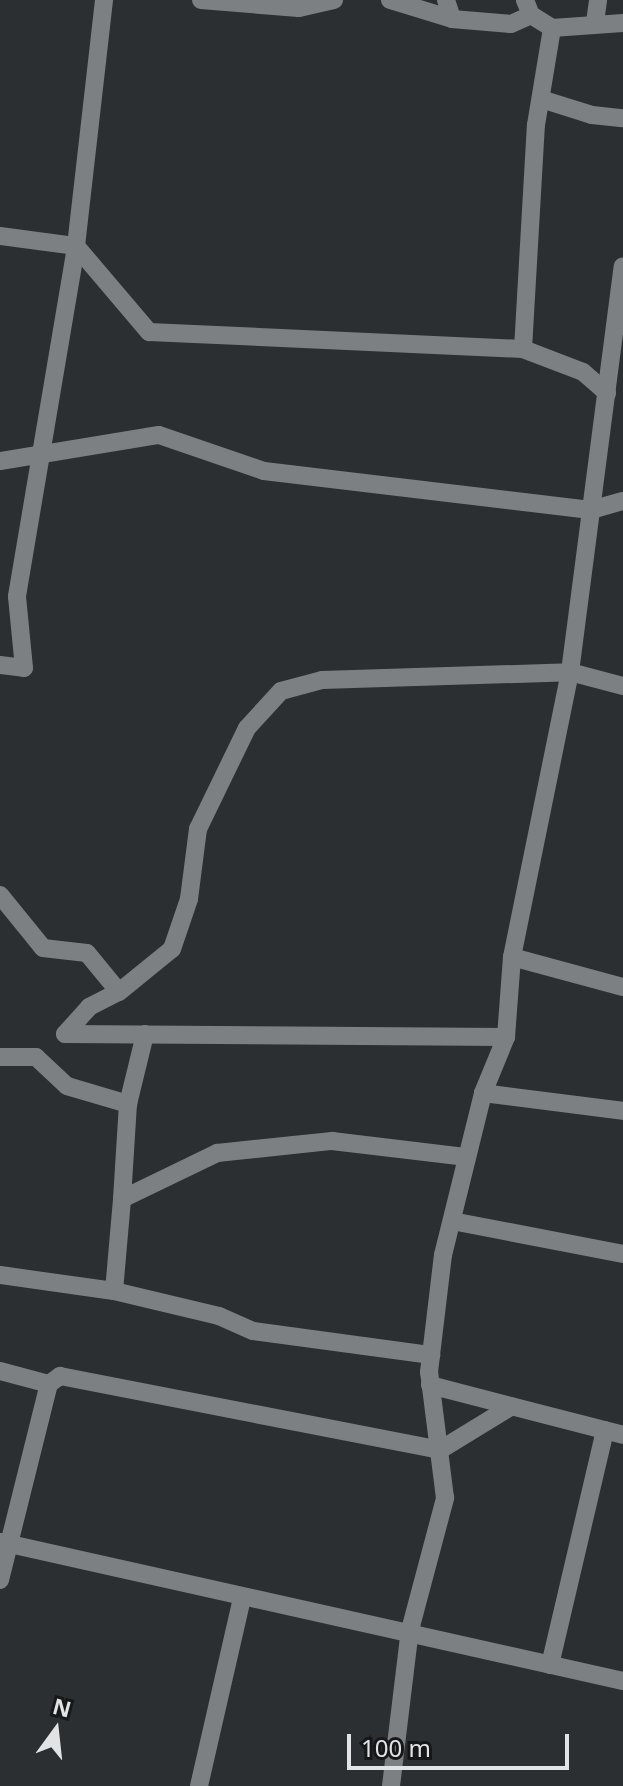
<!DOCTYPE html>
<html>
<head>
<meta charset="utf-8">
<style>
	body { margin:0 }
	#map { position:relative; width:623px; height:1786px; overflow:hidden; background:#2b2f31; font-family:"Noto Sans",sans-serif }
	div>[style] { position:absolute }
	.minor>* { height:18px; margin:-9px; padding:0 9px; transform-origin:9px; border-radius:9px; background:#7c8083 }
	span { translate:-50% -50%; white-space:nowrap; text-align:center; line-height:1.15; -webkit-text-stroke:8px #151718; paint-order:stroke }
	.north { position:absolute; left:16px; top:1690px; width:80px; height:80px; -webkit-text-stroke:6px #151718; paint-order:stroke; rotate:15deg; font-size:22px; font-weight:700; line-height:32px; text-align:center; color:#e1e3e5 }
	.north::after { content:''; display:block; margin:auto; width:28px; height:36px; background:#e1e3e5; clip-path:polygon(50% 0,100% 100%,50% 72%,0 100%) }
	.scale { position:absolute; left:347px; top:1734px; width:222px; height:36px; box-sizing:border-box; border:4px solid #e1e3e5; border-top:0; padding-left:10px; font-size:24px; line-height:28px; white-space:nowrap; color:#e1e3e5; -webkit-text-stroke:6px #151718; paint-order:stroke }
</style>
</head>
<body>
<div id="map">
	<div class="minor">
		<div style="left:201px;top:0;width:98px;rotate:4.7deg"></div>
		<div style="left:299px;top:8px;width:36px;rotate:-13deg"></div>
		<div style="left:390px;top:0;width:65px;rotate:17deg"></div>
		<div style="left:446px;top:0;width:20px;rotate:72deg"></div>
		<div style="left:452px;top:19px;width:59px;rotate:4.8deg"></div>
		<div style="left:511px;top:24px;width:22px;rotate:-24deg"></div>
		<div style="left:595px;top:22px;width:22px;rotate:-82deg"></div>
		<div style="left:552px;top:28px;width:71px;rotate:-4deg"></div>
		<div style="left:541px;top:99px;width:53px;rotate:17.4deg"></div>
		<div style="left:592px;top:115px;width:31px;rotate:6deg"></div>
		<div style="left:0;top:236px;width:77px;rotate:7.5deg"></div>
		<div style="left:76px;top:246px;width:113px;rotate:49.7deg"></div>
		<div style="left:149px;top:332px;width:374px;rotate:2.6deg"></div>
		<div style="left:523px;top:349px;width:64px;rotate:21deg"></div>
		<div style="left:583px;top:372px;width:32px;rotate:41deg"></div>
		<div style="left:523px;top:349px;width:224px;rotate:-86.7deg"></div>
		<div style="left:536px;top:125px;width:98px;rotate:-80.6deg"></div>
		<div style="left:552px;top:28px;width:25px;rotate:-148deg"></div>
		<div style="left:531px;top:15px;width:16px;rotate:-112deg"></div>
		<div style="left:0;top:461px;width:161px;rotate:-9.3deg"></div>
		<div style="left:159px;top:435px;width:111px;rotate:18.9deg"></div>
		<div style="left:264px;top:471px;width:329px;rotate:6.8deg"></div>
		<div style="left:591px;top:510px;width:33px;rotate:-16deg"></div>
		<div style="left:0;top:665px;width:24px;rotate:7deg"></div>
		<div style="left:24px;top:668px;width:72px;rotate:-95.6deg"></div>
		<div style="left:17px;top:596px;width:355px;rotate:-80.4deg"></div>
		<div style="left:76px;top:246px;width:248px;rotate:-83.5deg"></div>
		<div style="left:0;top:895px;width:68px;rotate:50.9deg"></div>
		<div style="left:43px;top:948px;width:44px;rotate:6.5deg"></div>
		<div style="left:87px;top:953px;width:50px;rotate:50.6deg"></div>
		<div style="left:512px;top:957px;width:115px;rotate:15.1deg"></div>
		<div style="left:65px;top:1034px;width:36px;rotate:-48deg"></div>
		<div style="left:89px;top:1007px;width:34px;rotate:-27deg"></div>
		<div style="left:119px;top:992px;width:68px;rotate:-39.1deg"></div>
		<div style="left:172px;top:949px;width:53px;rotate:-71.2deg"></div>
		<div style="left:189px;top:899px;width:71px;rotate:-82.7deg"></div>
		<div style="left:198px;top:829px;width:112px;rotate:-64.1deg"></div>
		<div style="left:247px;top:728px;width:50px;rotate:-47.4deg"></div>
		<div style="left:281px;top:691px;width:42px;rotate:-15deg"></div>
		<div style="left:322px;top:680px;width:248px;rotate:-1.8deg"></div>
		<div style="left:570px;top:672px;width:55px;rotate:14.8deg"></div>
		<div style="left:65px;top:1034px;width:441px;rotate:0.4deg"></div>
		<div style="left:0;top:1057px;width:36px"></div>
		<div style="left:36px;top:1057px;width:42px;rotate:43.1deg"></div>
		<div style="left:67px;top:1086px;width:64px;rotate:16.4deg"></div>
		<div style="left:483px;top:1093px;width:141px;rotate:7.3deg"></div>
		<div style="left:122px;top:1199px;width:95px;rotate:-86.4deg"></div>
		<div style="left:128px;top:1104px;width:72px;rotate:-76.3deg"></div>
		<div style="left:452px;top:1221px;width:174px;rotate:10.9deg"></div>
		<div style="left:0;top:1275px;width:115px;rotate:8deg"></div>
		<div style="left:114px;top:1291px;width:108px;rotate:13.4deg"></div>
		<div style="left:219px;top:1316px;width:37px;rotate:24deg"></div>
		<div style="left:253px;top:1331px;width:180px;rotate:7.7deg"></div>
		<div style="left:114px;top:1291px;width:92px;rotate:-85deg"></div>
		<div style="left:122px;top:1199px;width:106px;rotate:-25.8deg"></div>
		<div style="left:217px;top:1153px;width:116px;rotate:-6deg"></div>
		<div style="left:332px;top:1141px;width:136px;rotate:6.8deg"></div>
		<div style="left:0;top:1371px;width:51px;rotate:14.9deg"></div>
		<div style="left:430px;top:1385px;width:199px;rotate:14.5deg"></div>
		<div style="left:1px;top:1542px;width:637px;rotate:12.6deg"></div>
		<div style="left:0;top:1580px;width:202px;rotate:-76deg"></div>
		<div style="left:49px;top:1384px;width:14px;rotate:-36deg"></div>
		<div style="left:60px;top:1376px;width:387px;rotate:11deg"></div>
		<div style="left:440px;top:1450px;width:84px;rotate:-31.4deg"></div>
		<div style="left:550px;top:1665px;width:241px;rotate:-76.8deg"></div>
		<div style="left:199px;top:1786px;width:193px;rotate:-77.1deg"></div>
		<div style="left:391px;top:1786px;width:157px;rotate:-83.1deg"></div>
		<div style="left:410px;top:1630px;width:137px;rotate:-75.1deg"></div>
		<div style="left:445px;top:1498px;width:127px;rotate:-97.2deg"></div>
		<div style="left:429px;top:1372px;width:118px;rotate:-83.2deg"></div>
		<div style="left:443px;top:1255px;width:167px;rotate:-76.1deg"></div>
		<div style="left:483px;top:1093px;width:61px;rotate:-67.7deg"></div>
		<div style="left:506px;top:1037px;width:80px;rotate:-85.7deg"></div>
		<div style="left:512px;top:957px;width:291px;rotate:-78.5deg"></div>
		<div style="left:570px;top:672px;width:409px;rotate:-82.6deg"></div>
	</div>
	<div class="north">N</div>
	<div class="scale">100 m</div>
</div>
</body>
</html>
